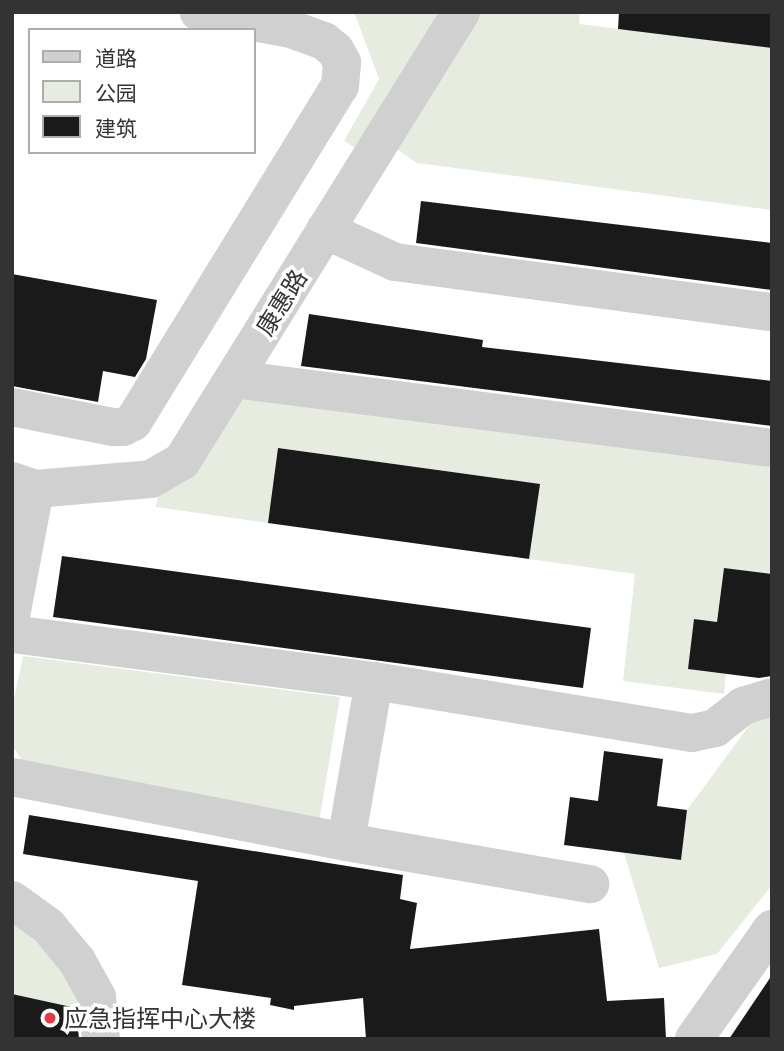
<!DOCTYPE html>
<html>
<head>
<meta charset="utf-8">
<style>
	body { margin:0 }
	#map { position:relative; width:784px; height:1051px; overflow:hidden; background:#fff; font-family:Barlow,"Noto Sans SC",sans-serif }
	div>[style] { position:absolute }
	.green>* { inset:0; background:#e6ecdf }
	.building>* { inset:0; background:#1a1a1a }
	.minor>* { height:38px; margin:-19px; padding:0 19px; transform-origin:19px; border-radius:19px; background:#d0d0d0 }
	.dots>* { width:19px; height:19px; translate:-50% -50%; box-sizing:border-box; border:4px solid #fff; border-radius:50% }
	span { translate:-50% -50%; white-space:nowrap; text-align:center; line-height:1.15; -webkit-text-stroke:7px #fff; paint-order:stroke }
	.street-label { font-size:24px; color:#333 }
	.poi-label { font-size:24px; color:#333 }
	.left { translate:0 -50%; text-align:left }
	.frame { position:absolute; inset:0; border:14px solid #333; pointer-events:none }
	.legend { position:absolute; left:28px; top:28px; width:228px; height:126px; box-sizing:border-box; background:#fff; border:2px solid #adadad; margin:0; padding:9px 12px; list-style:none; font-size:21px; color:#333 }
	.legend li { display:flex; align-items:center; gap:14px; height:35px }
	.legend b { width:35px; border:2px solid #adadad }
</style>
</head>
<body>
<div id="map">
	<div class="green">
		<div style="clip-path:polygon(354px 12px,449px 12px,364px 153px,344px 141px,379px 79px)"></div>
		<div style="clip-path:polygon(481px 12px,580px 12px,579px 24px,772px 48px,772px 210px,417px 163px,395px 148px)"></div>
		<div style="clip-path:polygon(240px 392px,772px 460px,772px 574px,724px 568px,717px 622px,694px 619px,689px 669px,726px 674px,724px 694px,623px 681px,635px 574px,529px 559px,539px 484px,279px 448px,268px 523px,156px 507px,159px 488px)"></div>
		<div style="clip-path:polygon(23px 656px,340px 697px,319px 822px,26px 767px,12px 745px,12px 709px)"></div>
		<div style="clip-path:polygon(772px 709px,772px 885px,717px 954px,659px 968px,624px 853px,681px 860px,687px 810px,748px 727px,759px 715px)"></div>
		<div style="clip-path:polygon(12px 915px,77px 987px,79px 1009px,12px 994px)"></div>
	</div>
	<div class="building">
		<div style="clip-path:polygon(619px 12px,772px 12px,772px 48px,618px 29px)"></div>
		<div style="clip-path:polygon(421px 201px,772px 243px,772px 290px,416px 243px)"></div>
		<div style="clip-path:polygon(12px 274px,157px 300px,146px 359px,135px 377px,103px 371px,98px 402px,12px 386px)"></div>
		<div style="clip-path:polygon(309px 314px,483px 340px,482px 347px,772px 381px,772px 426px,301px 366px)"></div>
		<div style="clip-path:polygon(278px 448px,540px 484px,529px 559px,268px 523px)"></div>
		<div style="clip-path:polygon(62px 556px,591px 628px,583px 688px,53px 617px)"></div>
		<div style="clip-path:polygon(724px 568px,772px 574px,772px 676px,759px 678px,688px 669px,694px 619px,717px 622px)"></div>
		<div style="clip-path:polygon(604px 751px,663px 759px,657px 806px,687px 810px,681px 860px,564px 845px,570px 797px,598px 801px)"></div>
		<div style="clip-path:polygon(29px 815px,403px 875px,400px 899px,417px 903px,410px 949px,599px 929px,607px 1001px,664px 998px,666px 1039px,366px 1039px,363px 998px,294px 1006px,294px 1010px,270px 1005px,271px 998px,182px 985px,198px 881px,23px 854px)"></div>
		<div style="clip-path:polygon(772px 975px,772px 1039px,729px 1039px)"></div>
		<div style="clip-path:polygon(12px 994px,76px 1008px,79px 1039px,12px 1039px)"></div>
	</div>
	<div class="minor">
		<div style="left:325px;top:230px;width:77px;rotate:24.6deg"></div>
		<div style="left:395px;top:262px;width:380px;rotate:7.6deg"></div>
		<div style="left:234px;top:379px;width:542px;rotate:7.31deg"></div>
		<div style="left:12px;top:407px;width:102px;rotate:11.3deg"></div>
		<div style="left:112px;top:427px;width:11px"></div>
		<div style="left:123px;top:427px;width:11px;rotate:-27deg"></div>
		<div style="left:133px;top:422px;width:395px;rotate:-58.4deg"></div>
		<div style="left:340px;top:86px;width:24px;rotate:-85deg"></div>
		<div style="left:342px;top:62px;width:14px;rotate:-120deg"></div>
		<div style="left:335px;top:50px;width:14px;rotate:-141deg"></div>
		<div style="left:324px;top:41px;width:35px;rotate:-160deg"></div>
		<div style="left:291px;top:29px;width:94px;rotate:-169.5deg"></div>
		<div style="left:12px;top:481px;width:24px;rotate:19deg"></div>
		<div style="left:35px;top:489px;width:116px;rotate:-4.9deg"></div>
		<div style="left:151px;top:479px;width:36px;rotate:-30deg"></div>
		<div style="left:182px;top:461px;width:529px;rotate:-58.14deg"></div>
		<div style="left:12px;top:611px;width:124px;rotate:-79.3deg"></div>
		<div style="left:12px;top:634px;width:365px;rotate:7.4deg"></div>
		<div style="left:374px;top:681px;width:322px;rotate:9.3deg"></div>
		<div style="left:692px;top:733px;width:24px;rotate:-12deg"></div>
		<div style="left:715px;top:728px;width:36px;rotate:-38deg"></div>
		<div style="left:743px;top:706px;width:30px;rotate:-17deg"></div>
		<div style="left:374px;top:681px;width:163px;rotate:99.9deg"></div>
		<div style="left:346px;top:842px;width:248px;rotate:9.8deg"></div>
		<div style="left:12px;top:777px;width:340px;rotate:11deg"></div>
		<div style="left:12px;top:900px;width:44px;rotate:35.8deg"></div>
		<div style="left:48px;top:926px;width:45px;rotate:50.4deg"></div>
		<div style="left:77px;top:961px;width:41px;rotate:60.9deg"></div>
		<div style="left:97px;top:997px;width:42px;rotate:84.6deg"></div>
		<div style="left:694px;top:1039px;width:135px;rotate:-54.7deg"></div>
	</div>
	<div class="dots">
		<div style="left:50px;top:1018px;background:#e63946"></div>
	</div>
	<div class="street-label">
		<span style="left:281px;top:302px;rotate:-58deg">康惠路</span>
	</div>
	<div class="poi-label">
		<span class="left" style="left:64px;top:1018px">应急指挥中心大楼</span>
	</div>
	<div class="frame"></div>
	<ul class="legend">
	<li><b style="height:9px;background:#d0d0d0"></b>道路</li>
	<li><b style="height:19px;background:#e6ecdf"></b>公园</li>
	<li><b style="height:19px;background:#1a1a1a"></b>建筑</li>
	</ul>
</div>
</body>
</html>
